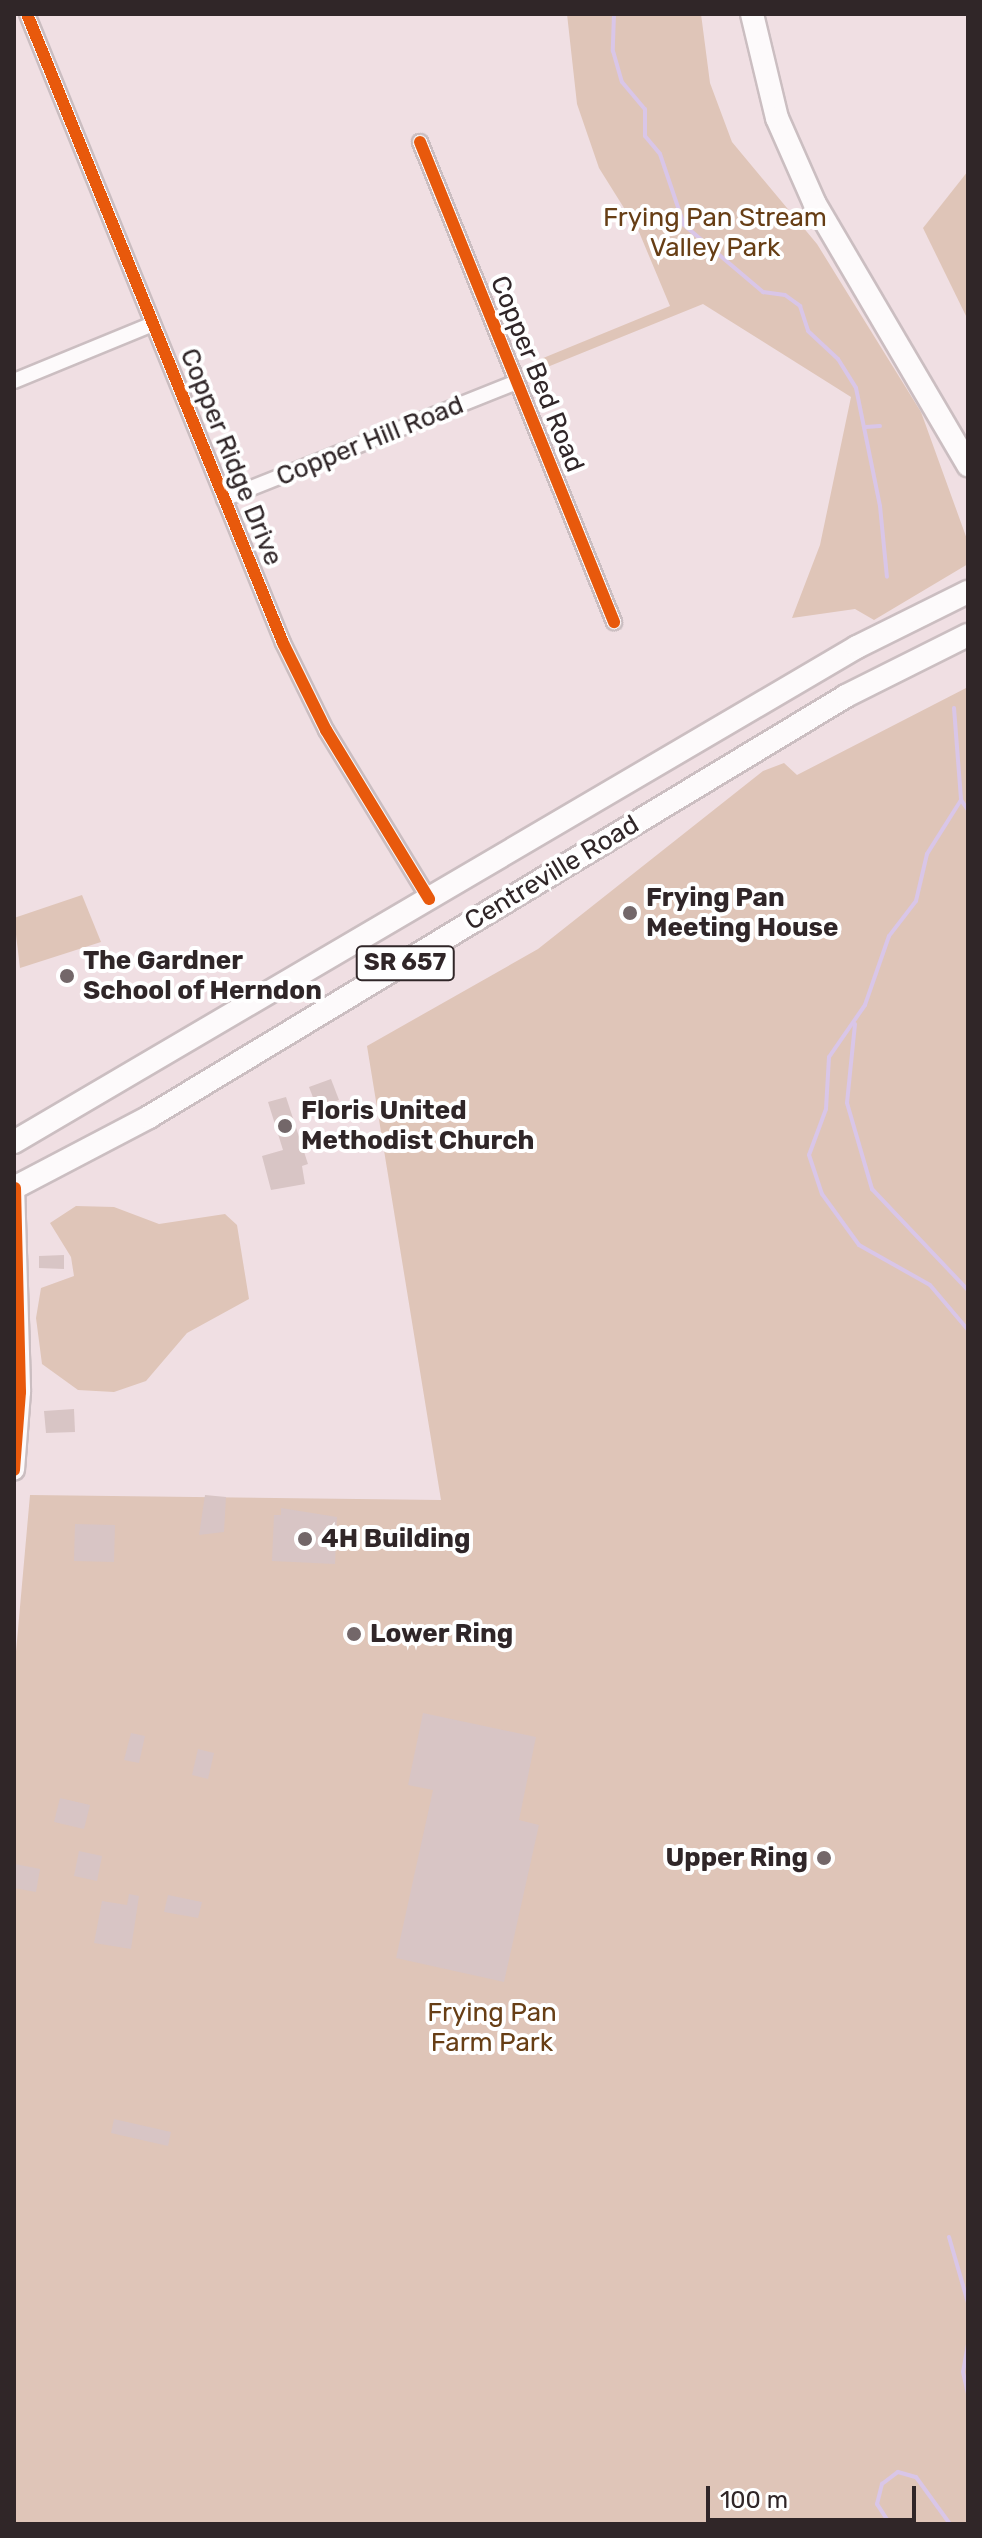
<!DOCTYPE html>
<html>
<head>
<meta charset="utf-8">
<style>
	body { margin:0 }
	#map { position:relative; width:982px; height:2538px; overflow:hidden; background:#f0dfe3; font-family:Rubik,sans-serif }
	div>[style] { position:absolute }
	.green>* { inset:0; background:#dfc5b8 }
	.stream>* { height:4px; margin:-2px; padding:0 2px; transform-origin:2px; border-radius:2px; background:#d9c6e8 }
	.building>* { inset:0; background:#d8c5c5 }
	.roads { filter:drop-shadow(2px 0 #cbbec1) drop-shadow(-2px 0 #cbbec1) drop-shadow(0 2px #cbbec1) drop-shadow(0 -2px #cbbec1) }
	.street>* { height:14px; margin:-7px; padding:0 7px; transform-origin:7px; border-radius:7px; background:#fdfafb }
	.secondary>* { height:20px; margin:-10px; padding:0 10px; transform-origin:10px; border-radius:10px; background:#fdfafb }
	.primary>* { height:22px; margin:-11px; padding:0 11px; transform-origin:11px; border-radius:11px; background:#fdfafb }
	.cycleway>* { height:12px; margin:-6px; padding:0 6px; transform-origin:6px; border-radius:6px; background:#e8590c }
	.dots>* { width:22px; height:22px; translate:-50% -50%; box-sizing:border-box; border:4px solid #fff; border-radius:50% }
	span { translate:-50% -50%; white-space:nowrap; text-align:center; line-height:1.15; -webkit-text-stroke:8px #fff; paint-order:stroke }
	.shield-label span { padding:2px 6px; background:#fff; border:2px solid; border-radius:6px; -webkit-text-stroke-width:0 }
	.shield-label { font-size:24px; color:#302628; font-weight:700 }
	.park-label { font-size:26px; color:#673e15 }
	.street-label { font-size:26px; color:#302628 }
	.poi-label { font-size:26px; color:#302628; font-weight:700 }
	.left { translate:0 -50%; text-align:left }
	.right { translate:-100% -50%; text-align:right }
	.frame { position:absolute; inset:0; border:16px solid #302628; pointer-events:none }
	.scale { position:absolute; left:706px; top:2486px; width:210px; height:36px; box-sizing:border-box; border:4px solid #302628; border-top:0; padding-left:10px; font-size:24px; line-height:28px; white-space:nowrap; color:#302628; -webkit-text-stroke:6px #fff; paint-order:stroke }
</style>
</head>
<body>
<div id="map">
	<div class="green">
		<div style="clip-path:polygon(567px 14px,701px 14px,710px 83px,732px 142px,817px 244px,921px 412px,968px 542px,968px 564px,874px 620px,855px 609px,792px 618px,820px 545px,851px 397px,703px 304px,535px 372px,531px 363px,670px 306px,639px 232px,599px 168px,577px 104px)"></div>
		<div style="clip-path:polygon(968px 171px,968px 320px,923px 228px)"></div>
		<div style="clip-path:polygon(968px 687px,968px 2524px,14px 2524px,14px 1674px,30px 1495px,441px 1500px,367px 1046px,538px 949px,763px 771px,784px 763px,797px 775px)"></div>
		<div style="clip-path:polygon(82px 895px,101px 942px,20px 968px,14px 918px)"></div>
		<div style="clip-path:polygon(76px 1206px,114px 1207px,159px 1224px,225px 1214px,237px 1225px,249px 1299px,187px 1333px,146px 1381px,114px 1392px,78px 1390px,42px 1364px,36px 1318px,41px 1288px,74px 1276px,71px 1257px,50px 1223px)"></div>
	</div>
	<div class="stream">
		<div style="left:614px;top:14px;width:37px;rotate:92deg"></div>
		<div style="left:613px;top:51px;width:32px;rotate:74deg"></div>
		<div style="left:622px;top:82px;width:35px;rotate:50deg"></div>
		<div style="left:645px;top:109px;width:27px;rotate:90deg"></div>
		<div style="left:645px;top:136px;width:23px;rotate:50deg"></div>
		<div style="left:660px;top:154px;width:75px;rotate:71.3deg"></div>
		<div style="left:684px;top:225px;width:104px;rotate:40.3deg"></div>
		<div style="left:763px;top:292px;width:22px;rotate:8deg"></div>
		<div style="left:785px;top:295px;width:19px;rotate:36deg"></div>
		<div style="left:800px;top:306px;width:26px;rotate:72deg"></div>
		<div style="left:808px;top:331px;width:41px;rotate:43deg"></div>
		<div style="left:838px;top:359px;width:34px;rotate:58deg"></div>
		<div style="left:856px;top:388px;width:120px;rotate:78.5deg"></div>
		<div style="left:880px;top:506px;width:71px;rotate:84.4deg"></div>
		<div style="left:866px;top:427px;width:14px;rotate:-4deg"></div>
		<div style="left:954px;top:708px;width:92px;rotate:85.6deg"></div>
		<div style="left:961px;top:800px;width:64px;rotate:122.2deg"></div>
		<div style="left:927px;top:854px;width:48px;rotate:103.2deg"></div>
		<div style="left:916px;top:901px;width:44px;rotate:127.6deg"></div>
		<div style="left:889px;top:936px;width:73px;rotate:109.2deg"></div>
		<div style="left:865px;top:1005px;width:63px;rotate:124.7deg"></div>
		<div style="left:829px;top:1057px;width:52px;rotate:93.3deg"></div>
		<div style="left:826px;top:1109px;width:49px;rotate:110.3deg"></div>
		<div style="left:809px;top:1155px;width:41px;rotate:71.6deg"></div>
		<div style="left:822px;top:1194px;width:63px;rotate:54deg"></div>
		<div style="left:859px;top:1245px;width:81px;rotate:29.4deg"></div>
		<div style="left:930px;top:1285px;width:59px;rotate:49.8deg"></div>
		<div style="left:961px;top:800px;width:12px;rotate:55deg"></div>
		<div style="left:855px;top:1024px;width:79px;rotate:95.8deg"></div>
		<div style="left:847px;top:1103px;width:90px;rotate:73.8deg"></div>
		<div style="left:872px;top:1189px;width:139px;rotate:46.5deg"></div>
		<div style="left:949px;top:2237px;width:69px;rotate:73.9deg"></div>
		<div style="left:968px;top:2344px;width:28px;rotate:100deg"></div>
		<div style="left:963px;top:2372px;width:22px;rotate:77deg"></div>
		<div style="left:890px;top:2524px;width:24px;rotate:-123deg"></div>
		<div style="left:877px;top:2504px;width:21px;rotate:-76deg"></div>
		<div style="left:882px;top:2484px;width:20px;rotate:-37deg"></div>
		<div style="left:898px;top:2472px;width:19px;rotate:16deg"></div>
		<div style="left:916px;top:2477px;width:58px;rotate:54.1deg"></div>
	</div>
	<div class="building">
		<div style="clip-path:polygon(331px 1079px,339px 1100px,317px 1108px,309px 1087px)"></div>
		<div style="clip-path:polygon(286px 1097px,308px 1164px,302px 1166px,305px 1184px,271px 1190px,262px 1156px,283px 1150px,268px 1102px)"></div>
		<div style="clip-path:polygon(64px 1255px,64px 1269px,39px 1268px,39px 1256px)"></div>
		<div style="clip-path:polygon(74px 1409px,75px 1432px,46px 1433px,44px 1411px)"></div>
		<div style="clip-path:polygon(205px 1495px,226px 1497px,224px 1532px,199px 1535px)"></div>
		<div style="clip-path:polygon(281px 1508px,337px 1517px,335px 1564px,272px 1561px,274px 1515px,281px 1515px)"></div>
		<div style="clip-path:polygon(75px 1524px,115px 1525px,114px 1562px,74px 1561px)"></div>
		<div style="clip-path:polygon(423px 1713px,536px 1737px,519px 1820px,539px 1825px,504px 1982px,396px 1958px,433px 1790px,408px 1785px)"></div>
		<div style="clip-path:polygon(131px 1733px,145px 1736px,139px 1763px,124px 1760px)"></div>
		<div style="clip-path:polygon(198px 1749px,214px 1753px,208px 1779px,192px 1775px)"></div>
		<div style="clip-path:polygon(60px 1798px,90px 1805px,84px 1829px,54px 1822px)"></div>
		<div style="clip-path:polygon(79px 1851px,102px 1856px,97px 1881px,74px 1876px)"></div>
		<div style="clip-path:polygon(15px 1864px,40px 1869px,36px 1892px,14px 1888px)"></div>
		<div style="clip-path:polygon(129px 1894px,139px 1896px,131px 1949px,94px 1943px,102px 1901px,127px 1905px)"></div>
		<div style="clip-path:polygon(168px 1895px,202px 1902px,198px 1918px,164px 1912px)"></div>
		<div style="clip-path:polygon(114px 2119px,171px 2132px,168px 2146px,111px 2133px)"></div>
	</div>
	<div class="roads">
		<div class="street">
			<div style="left:27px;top:14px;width:679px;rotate:67.85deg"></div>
			<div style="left:283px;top:643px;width:97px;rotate:63.7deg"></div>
			<div style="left:326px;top:730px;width:198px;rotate:58.6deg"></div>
			<div style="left:420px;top:142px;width:518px;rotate:67.99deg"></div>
			<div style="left:14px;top:381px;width:150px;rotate:-22.3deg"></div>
			<div style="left:224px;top:499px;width:315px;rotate:-21.8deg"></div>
		</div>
		<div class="secondary">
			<div style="left:14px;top:1185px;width:207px;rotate:88.3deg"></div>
			<div style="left:20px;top:1392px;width:78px;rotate:94.4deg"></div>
		</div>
		<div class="primary">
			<div style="left:752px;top:14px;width:107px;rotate:76.5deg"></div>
			<div style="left:777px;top:118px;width:94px;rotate:66.2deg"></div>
			<div style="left:815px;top:204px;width:303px;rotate:59.6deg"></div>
			<div style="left:14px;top:1142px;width:978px;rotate:-30.42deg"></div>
			<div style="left:857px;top:647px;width:124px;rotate:-26.4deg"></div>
			<div style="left:14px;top:1188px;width:153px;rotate:-27.7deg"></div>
			<div style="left:149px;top:1117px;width:814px;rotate:-31.13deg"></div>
			<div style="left:846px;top:696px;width:136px;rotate:-26.6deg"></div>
		</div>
	</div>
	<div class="cycleway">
		<div style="left:27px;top:14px;width:679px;rotate:67.85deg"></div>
		<div style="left:283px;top:643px;width:97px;rotate:63.7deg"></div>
		<div style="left:326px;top:730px;width:198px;rotate:58.6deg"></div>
		<div style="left:420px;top:142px;width:518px;rotate:67.99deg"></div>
		<div style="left:14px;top:1470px;width:78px;rotate:-85.6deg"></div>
		<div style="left:20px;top:1392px;width:204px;rotate:-91.4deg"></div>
	</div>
	<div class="dots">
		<div style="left:630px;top:913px;background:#736769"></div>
		<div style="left:67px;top:976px;background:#736769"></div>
		<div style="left:285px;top:1126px;background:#736769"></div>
		<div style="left:305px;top:1539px;background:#736769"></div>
		<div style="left:354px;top:1634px;background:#736769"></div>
		<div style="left:824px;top:1858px;background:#736769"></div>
	</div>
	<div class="shield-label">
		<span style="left:405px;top:963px">SR 657</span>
	</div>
	<div class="park-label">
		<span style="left:715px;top:233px">Frying Pan Stream<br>Valley Park</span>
		<span style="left:492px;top:2028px">Frying Pan<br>Farm Park</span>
	</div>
	<div class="street-label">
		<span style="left:537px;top:374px;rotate:68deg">Copper Bed Road</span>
		<span style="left:370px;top:441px;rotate:-22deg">Copper Hill Road</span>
		<span style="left:231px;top:457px;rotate:68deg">Copper Ridge Drive</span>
		<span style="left:552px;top:873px;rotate:-31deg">Centreville Road</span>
	</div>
	<div class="poi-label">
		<span class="left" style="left:646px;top:913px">Frying Pan<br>Meeting House</span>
		<span class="left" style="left:83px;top:976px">The Gardner<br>School of Herndon</span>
		<span class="left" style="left:301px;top:1126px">Floris United<br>Methodist Church</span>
		<span class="left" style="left:321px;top:1539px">4H Building</span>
		<span class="left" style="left:370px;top:1634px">Lower Ring</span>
		<span class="right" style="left:808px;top:1858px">Upper Ring</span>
	</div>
	<div class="frame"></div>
	<div class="scale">100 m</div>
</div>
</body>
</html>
